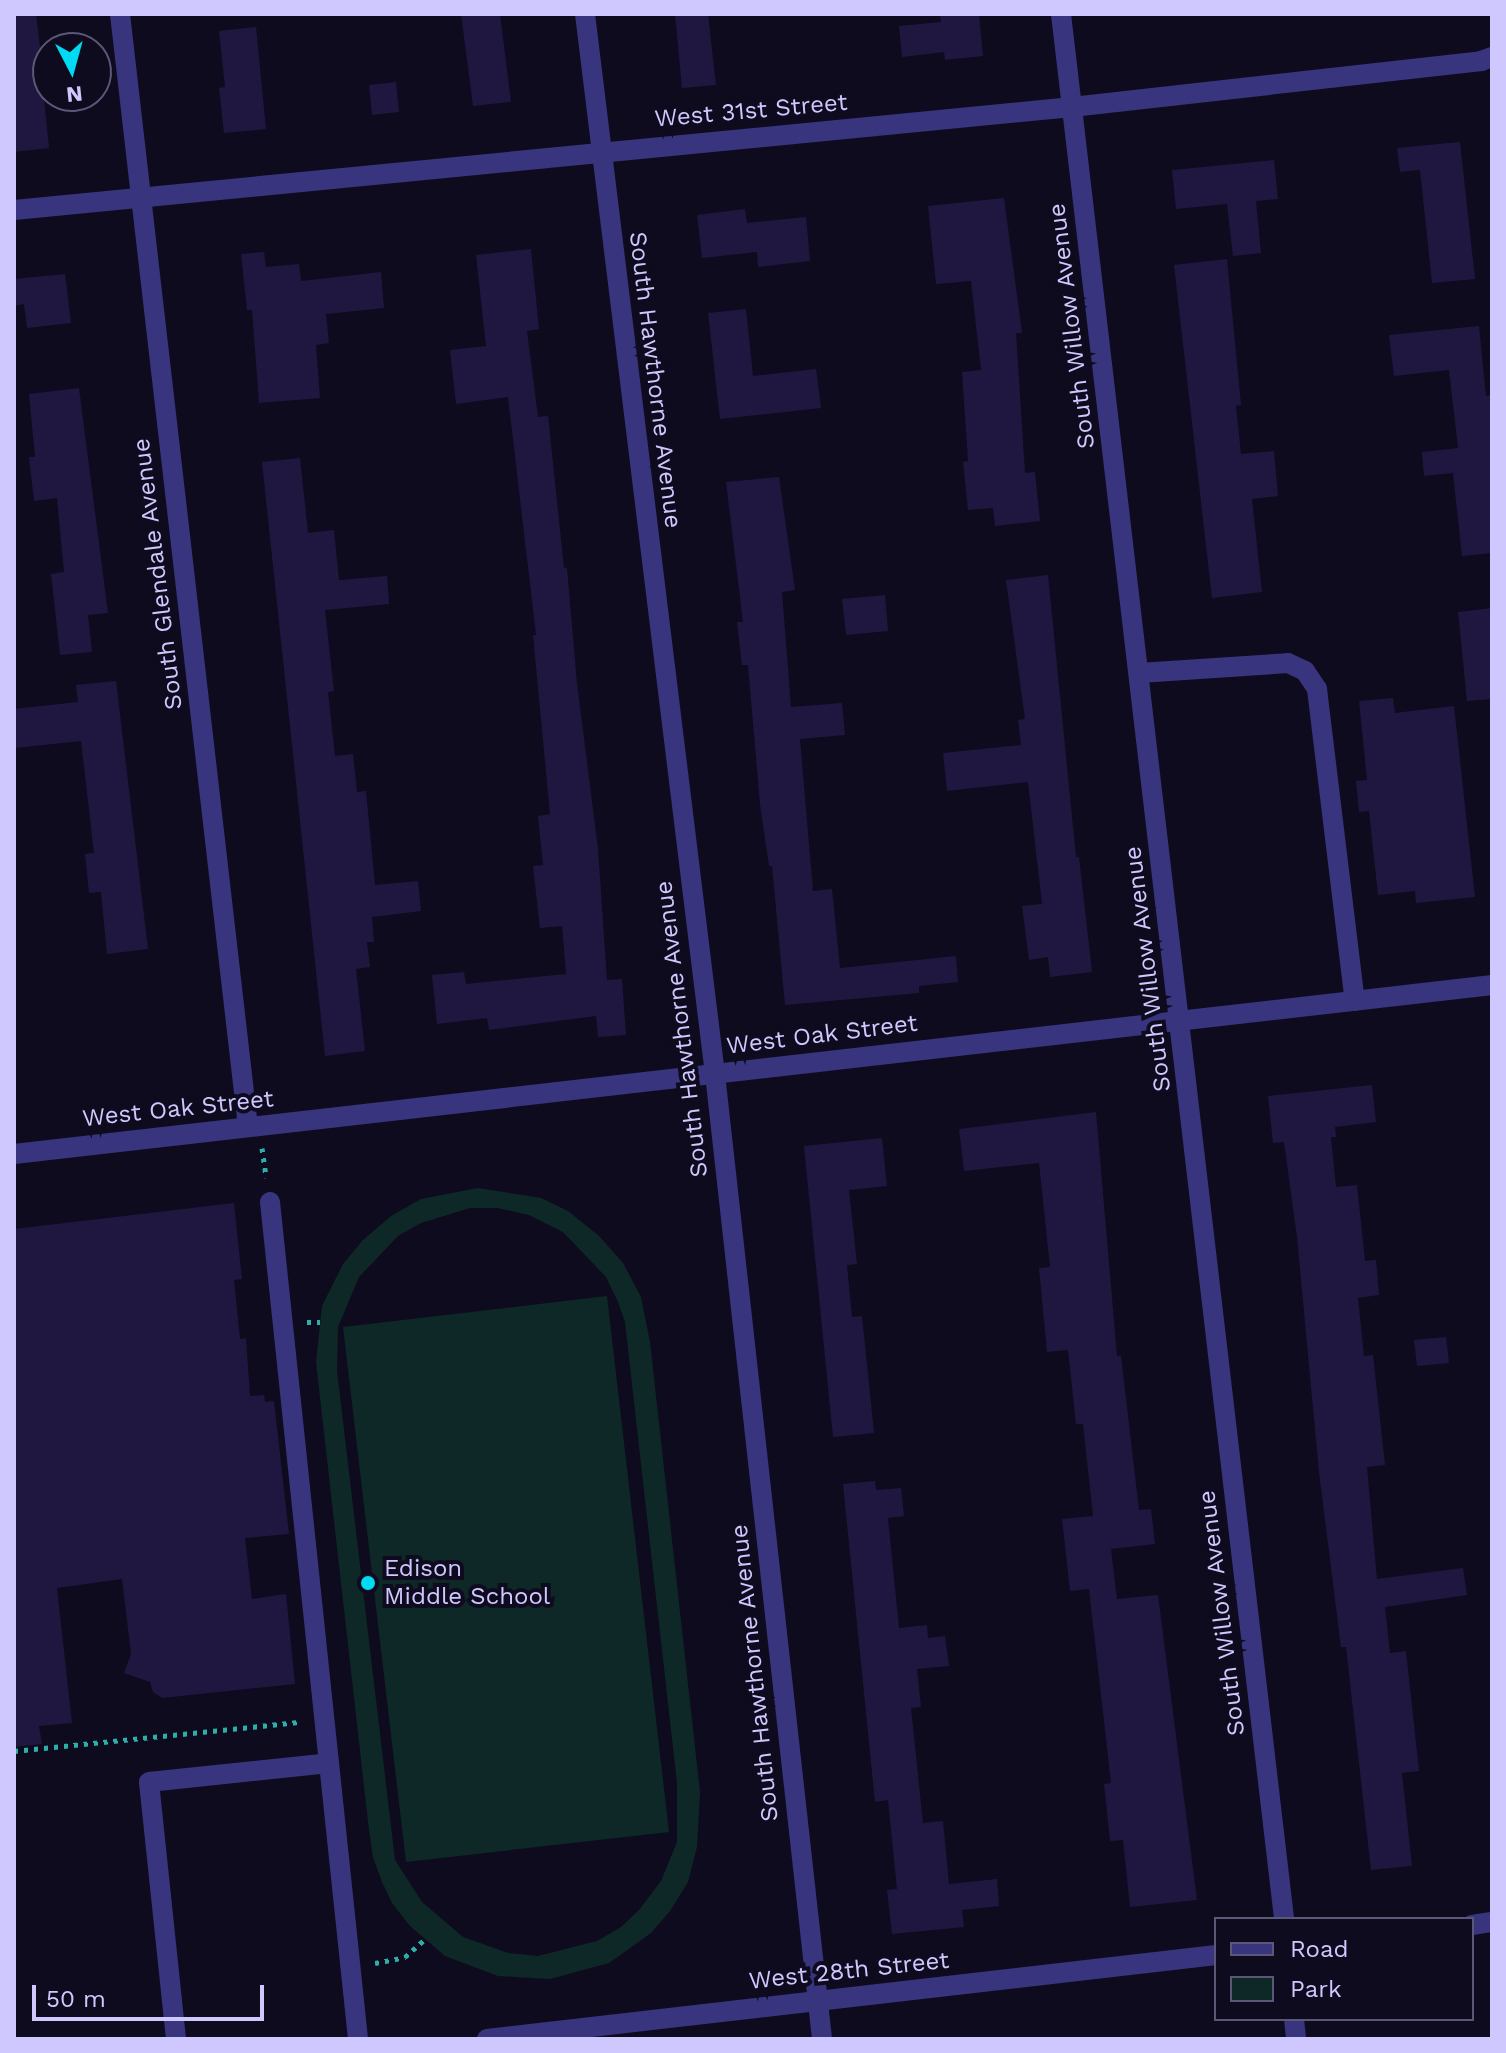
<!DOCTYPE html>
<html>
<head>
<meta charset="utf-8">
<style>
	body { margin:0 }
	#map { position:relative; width:1506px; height:2053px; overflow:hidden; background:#0f0b1e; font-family:"Work Sans",sans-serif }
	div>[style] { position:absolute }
	.green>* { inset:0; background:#0e2827 }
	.building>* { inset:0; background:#1f173f }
	.path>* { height:5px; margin-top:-2.5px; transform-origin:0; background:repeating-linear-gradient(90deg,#2bb0a9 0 4px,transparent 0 10px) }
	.minor>* { height:20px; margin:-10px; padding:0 10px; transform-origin:10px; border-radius:10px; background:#38357e }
	.dots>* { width:22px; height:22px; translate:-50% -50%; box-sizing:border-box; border:4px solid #0f0b1e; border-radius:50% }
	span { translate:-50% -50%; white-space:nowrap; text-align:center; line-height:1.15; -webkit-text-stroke:8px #0f0b1e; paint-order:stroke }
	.street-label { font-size:24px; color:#cec8ff }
	.poi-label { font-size:24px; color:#cec8ff }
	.left { translate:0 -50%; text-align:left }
	.frame { position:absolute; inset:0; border:16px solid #cec8ff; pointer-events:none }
	.legend { position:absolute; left:1214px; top:1917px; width:260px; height:104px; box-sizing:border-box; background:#0f0b1e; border:2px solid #5b5778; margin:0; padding:10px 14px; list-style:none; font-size:24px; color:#cec8ff }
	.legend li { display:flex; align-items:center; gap:16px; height:40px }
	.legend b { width:40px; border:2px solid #5b5778 }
	.north { position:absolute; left:32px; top:32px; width:80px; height:80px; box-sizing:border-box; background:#0f0b1e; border:2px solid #5b5778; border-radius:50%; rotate:174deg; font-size:22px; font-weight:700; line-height:32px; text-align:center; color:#cec8ff }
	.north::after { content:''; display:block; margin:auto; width:28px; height:36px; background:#00daf3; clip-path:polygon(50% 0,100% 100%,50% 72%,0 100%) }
	.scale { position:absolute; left:32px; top:1985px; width:232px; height:36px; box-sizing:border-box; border:4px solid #cec8ff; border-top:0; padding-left:10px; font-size:24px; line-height:28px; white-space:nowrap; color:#cec8ff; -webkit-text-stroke:6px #0f0b1e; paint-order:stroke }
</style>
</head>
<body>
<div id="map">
	<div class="green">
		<div style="clip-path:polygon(evenodd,478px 1188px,541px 1198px,568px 1211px,598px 1235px,623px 1263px,641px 1297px,650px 1342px,700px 1792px,697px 1847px,688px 1882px,670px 1911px,651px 1933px,609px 1963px,550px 1979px,498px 1976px,445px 1956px,410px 1926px,392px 1903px,382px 1882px,373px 1857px,369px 1830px,316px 1362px,322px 1306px,343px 1264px,363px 1240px,391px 1216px,421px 1199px,478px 1188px,470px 1208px,498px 1208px,529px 1215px,563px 1232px,606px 1277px,618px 1302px,625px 1322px,677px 1783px,677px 1842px,661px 1881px,639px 1910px,621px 1927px,597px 1941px,538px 1956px,508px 1953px,463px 1937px,422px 1902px,395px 1860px,337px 1371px,338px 1327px,359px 1277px,398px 1236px,421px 1223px,470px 1208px)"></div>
		<div style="clip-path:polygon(607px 1296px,669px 1832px,406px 1862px,343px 1327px)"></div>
	</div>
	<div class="building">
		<div style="clip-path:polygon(14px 14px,36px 14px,41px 56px,48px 55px,48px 97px,44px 98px,49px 148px,14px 152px)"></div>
		<div style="clip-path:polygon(461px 14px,500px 14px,511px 102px,473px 106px)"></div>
		<div style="clip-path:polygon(675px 14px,708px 14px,716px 85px,682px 88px)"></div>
		<div style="clip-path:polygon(940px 14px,979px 14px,983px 56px,945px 60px,944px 52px,902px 57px,899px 26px,941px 22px)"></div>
		<div style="clip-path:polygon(256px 27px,266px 129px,224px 133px,219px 88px,225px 87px,219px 31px)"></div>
		<div style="clip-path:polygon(396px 82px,399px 112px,372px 115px,369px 85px)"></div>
		<div style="clip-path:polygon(1460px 142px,1475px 279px,1432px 283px,1420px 170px,1400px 172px,1397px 148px)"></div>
		<div style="clip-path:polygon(1274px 160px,1278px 199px,1256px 201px,1261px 253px,1233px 256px,1227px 204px,1176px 209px,1172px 170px)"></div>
		<div style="clip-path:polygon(1004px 198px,1022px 333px,1016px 333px,1025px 473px,1035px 472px,1040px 521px,995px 526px,993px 508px,968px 510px,963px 462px,968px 461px,962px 372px,981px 370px,971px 281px,936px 284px,928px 206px)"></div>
		<div style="clip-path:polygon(745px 209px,747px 223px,806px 217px,810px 261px,758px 267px,757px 252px,702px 258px,697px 215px)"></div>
		<div style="clip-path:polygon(531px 249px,539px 329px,527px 331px,538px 417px,548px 416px,564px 568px,567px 568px,577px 683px,598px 849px,607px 980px,622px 979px,626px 1035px,598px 1037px,596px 1016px,489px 1030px,487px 1018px,437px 1024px,432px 975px,464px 972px,466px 984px,566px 974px,562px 926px,540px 928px,533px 866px,543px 865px,538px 816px,550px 814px,533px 635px,536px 635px,508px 397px,456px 404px,450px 350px,486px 346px,476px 255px)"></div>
		<div style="clip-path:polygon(264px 252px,266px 267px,299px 264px,301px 281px,381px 272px,384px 308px,326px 314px,329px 343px,316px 345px,320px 398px,259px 403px,252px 310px,247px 310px,241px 254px)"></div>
		<div style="clip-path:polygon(1227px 259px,1241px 405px,1236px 406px,1241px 454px,1274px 451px,1278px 496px,1252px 499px,1262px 592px,1212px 598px,1174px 265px)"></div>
		<div style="clip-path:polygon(65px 274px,71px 323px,27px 328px,24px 304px,14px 306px,14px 279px)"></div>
		<div style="clip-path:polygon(746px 309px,753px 376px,816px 369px,821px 408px,720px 419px,708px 313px)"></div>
		<div style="clip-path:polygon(1479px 326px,1486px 396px,1491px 395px,1492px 410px,1492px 553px,1462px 556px,1453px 473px,1424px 476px,1422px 452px,1458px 448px,1449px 370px,1394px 376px,1389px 335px)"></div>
		<div style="clip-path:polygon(79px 388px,108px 613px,88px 615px,92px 652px,60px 655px,51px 574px,64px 572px,57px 498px,34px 501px,29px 457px,35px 457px,29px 394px)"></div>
		<div style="clip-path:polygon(300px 458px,308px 533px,334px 530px,339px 580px,387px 576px,389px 604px,325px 610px,334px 691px,328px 692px,335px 756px,353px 754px,357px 792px,366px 791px,375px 885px,418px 881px,421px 911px,372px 917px,374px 942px,367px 942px,370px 967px,356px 969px,365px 1051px,325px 1056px,262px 462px)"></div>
		<div style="clip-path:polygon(779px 477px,795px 590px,782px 592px,791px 707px,842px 703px,845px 735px,800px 739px,813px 891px,832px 889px,840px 968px,956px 956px,958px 982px,919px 986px,919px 993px,785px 1005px,772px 866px,769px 866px,760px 804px,748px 665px,742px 665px,737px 622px,743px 622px,726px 482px)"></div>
		<div style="clip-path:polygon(1048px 575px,1076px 857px,1079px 857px,1092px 972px,1050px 977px,1048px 957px,1029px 960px,1022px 906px,1042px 904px,1028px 782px,947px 791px,943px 753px,1021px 745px,1018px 720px,1025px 719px,1006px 580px)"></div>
		<div style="clip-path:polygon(885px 595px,888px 631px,846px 635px,842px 599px)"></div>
		<div style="clip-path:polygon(1492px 608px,1492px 699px,1467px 701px,1458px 612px)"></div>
		<div style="clip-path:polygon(116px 681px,148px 949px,107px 954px,101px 892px,89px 893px,85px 854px,94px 853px,81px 741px,15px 748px,14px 709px,78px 702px,76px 685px)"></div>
		<div style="clip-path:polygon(1393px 698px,1395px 713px,1454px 706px,1475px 897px,1416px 903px,1415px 891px,1378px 895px,1369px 811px,1359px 812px,1356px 781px,1367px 780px,1359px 701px)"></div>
		<div style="clip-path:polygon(1372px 1085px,1376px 1122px,1335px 1127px,1336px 1137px,1331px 1137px,1336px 1187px,1357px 1185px,1365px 1261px,1376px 1260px,1379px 1295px,1358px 1298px,1364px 1356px,1373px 1355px,1385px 1465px,1367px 1467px,1377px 1579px,1463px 1568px,1467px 1595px,1385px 1607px,1390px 1653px,1406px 1651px,1419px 1771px,1402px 1773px,1412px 1866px,1371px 1870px,1346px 1647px,1341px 1647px,1319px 1472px,1297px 1237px,1284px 1142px,1273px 1143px,1268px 1096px)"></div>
		<div style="clip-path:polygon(1096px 1112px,1117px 1356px,1121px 1356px,1139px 1510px,1151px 1509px,1155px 1544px,1111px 1549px,1117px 1599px,1158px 1595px,1197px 1900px,1130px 1907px,1123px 1840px,1110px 1841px,1104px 1784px,1111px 1783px,1089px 1589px,1070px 1591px,1062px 1519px,1093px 1516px,1083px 1424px,1076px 1424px,1068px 1350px,1047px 1352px,1039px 1268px,1050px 1267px,1039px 1163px,964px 1171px,959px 1129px)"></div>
		<div style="clip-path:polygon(882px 1138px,887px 1186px,849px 1190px,857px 1264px,847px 1265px,852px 1317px,862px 1316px,874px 1433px,833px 1437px,804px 1146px)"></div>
		<div style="clip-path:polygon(234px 1203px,242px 1279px,234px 1280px,240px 1339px,246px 1338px,250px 1396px,264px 1395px,265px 1402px,274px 1401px,289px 1534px,245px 1538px,252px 1599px,286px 1594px,295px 1684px,162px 1698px,153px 1692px,150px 1682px,124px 1673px,131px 1654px,122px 1579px,57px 1588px,72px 1723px,39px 1726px,42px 1744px,14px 1747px,14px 1229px)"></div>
		<div style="clip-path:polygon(1446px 1337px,1449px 1363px,1417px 1366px,1414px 1340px)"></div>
		<div style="clip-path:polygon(875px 1481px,876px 1490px,901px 1488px,904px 1516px,888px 1518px,899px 1628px,927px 1625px,928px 1638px,945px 1636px,949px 1666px,917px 1669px,921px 1707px,911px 1708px,923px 1823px,943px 1821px,949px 1884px,997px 1879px,999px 1906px,962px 1910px,964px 1927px,892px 1934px,887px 1890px,897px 1889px,888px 1800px,875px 1802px,843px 1484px)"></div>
	</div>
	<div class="path">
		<div style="left:262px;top:1148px;width:30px;rotate:82deg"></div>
		<div style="left:307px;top:1322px;width:13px"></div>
		<div style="left:14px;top:1751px;width:286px;rotate:-5.8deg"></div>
		<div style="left:375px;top:1963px;width:31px;rotate:-11deg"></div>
		<div style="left:405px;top:1957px;width:25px;rotate:-42deg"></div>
	</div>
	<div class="minor">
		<div style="left:120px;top:14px;width:1120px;rotate:83.44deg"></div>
		<div style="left:585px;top:14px;width:1068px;rotate:83.01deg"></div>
		<div style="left:715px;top:1074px;width:971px;rotate:83.67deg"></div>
		<div style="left:1061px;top:14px;width:1918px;rotate:83.32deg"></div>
		<div style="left:14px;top:210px;width:1063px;rotate:-5.56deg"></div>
		<div style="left:1072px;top:107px;width:412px;rotate:-6.4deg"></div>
		<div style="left:1481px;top:61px;width:12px;rotate:-20deg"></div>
		<div style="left:1139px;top:673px;width:149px;rotate:-3.8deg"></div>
		<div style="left:1288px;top:663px;width:19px;rotate:25deg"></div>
		<div style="left:1305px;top:671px;width:22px;rotate:56deg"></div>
		<div style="left:1317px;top:689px;width:314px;rotate:83.1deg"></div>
		<div style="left:14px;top:1154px;width:1488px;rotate:-6.52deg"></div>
		<div style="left:270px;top:1202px;width:564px;rotate:84deg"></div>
		<div style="left:1472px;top:1925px;width:20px;rotate:-9deg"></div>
		<div style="left:1294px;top:2019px;width:20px;rotate:84deg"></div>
		<div style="left:176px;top:2039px;width:258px;rotate:-96deg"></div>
		<div style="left:149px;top:1782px;width:181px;rotate:-6deg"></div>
		<div style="left:329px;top:1763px;width:278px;rotate:84deg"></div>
		<div style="left:487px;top:2039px;width:734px;rotate:-6.57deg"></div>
	</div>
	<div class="dots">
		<div style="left:368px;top:1583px;background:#00daf3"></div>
	</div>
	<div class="street-label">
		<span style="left:751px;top:111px;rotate:-5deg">West 31st Street</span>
		<span style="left:1072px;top:326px;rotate:-97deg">South Willow Avenue</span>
		<span style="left:655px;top:380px;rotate:83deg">South Hawthorne Avenue</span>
		<span style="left:158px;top:574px;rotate:-97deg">South Glendale Avenue</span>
		<span style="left:1148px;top:969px;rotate:-97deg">South Willow Avenue</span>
		<span style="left:682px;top:1029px;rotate:-97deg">South Hawthorne Avenue</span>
		<span style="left:822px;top:1035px;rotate:-7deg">West Oak Street</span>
		<span style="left:178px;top:1109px;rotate:-6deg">West Oak Street</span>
		<span style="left:1222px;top:1613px;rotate:-97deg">South Willow Avenue</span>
		<span style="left:755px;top:1673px;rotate:-96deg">South Hawthorne Avenue</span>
		<span style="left:849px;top:1971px;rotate:-6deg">West 28th Street</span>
	</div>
	<div class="poi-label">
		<span class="left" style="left:384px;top:1583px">Edison<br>Middle School</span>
	</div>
	<div class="frame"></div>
	<ul class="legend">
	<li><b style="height:10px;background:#38357e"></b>Road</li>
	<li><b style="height:22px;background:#0e2827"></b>Park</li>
	</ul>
	<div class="north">N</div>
	<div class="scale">50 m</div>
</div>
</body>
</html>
